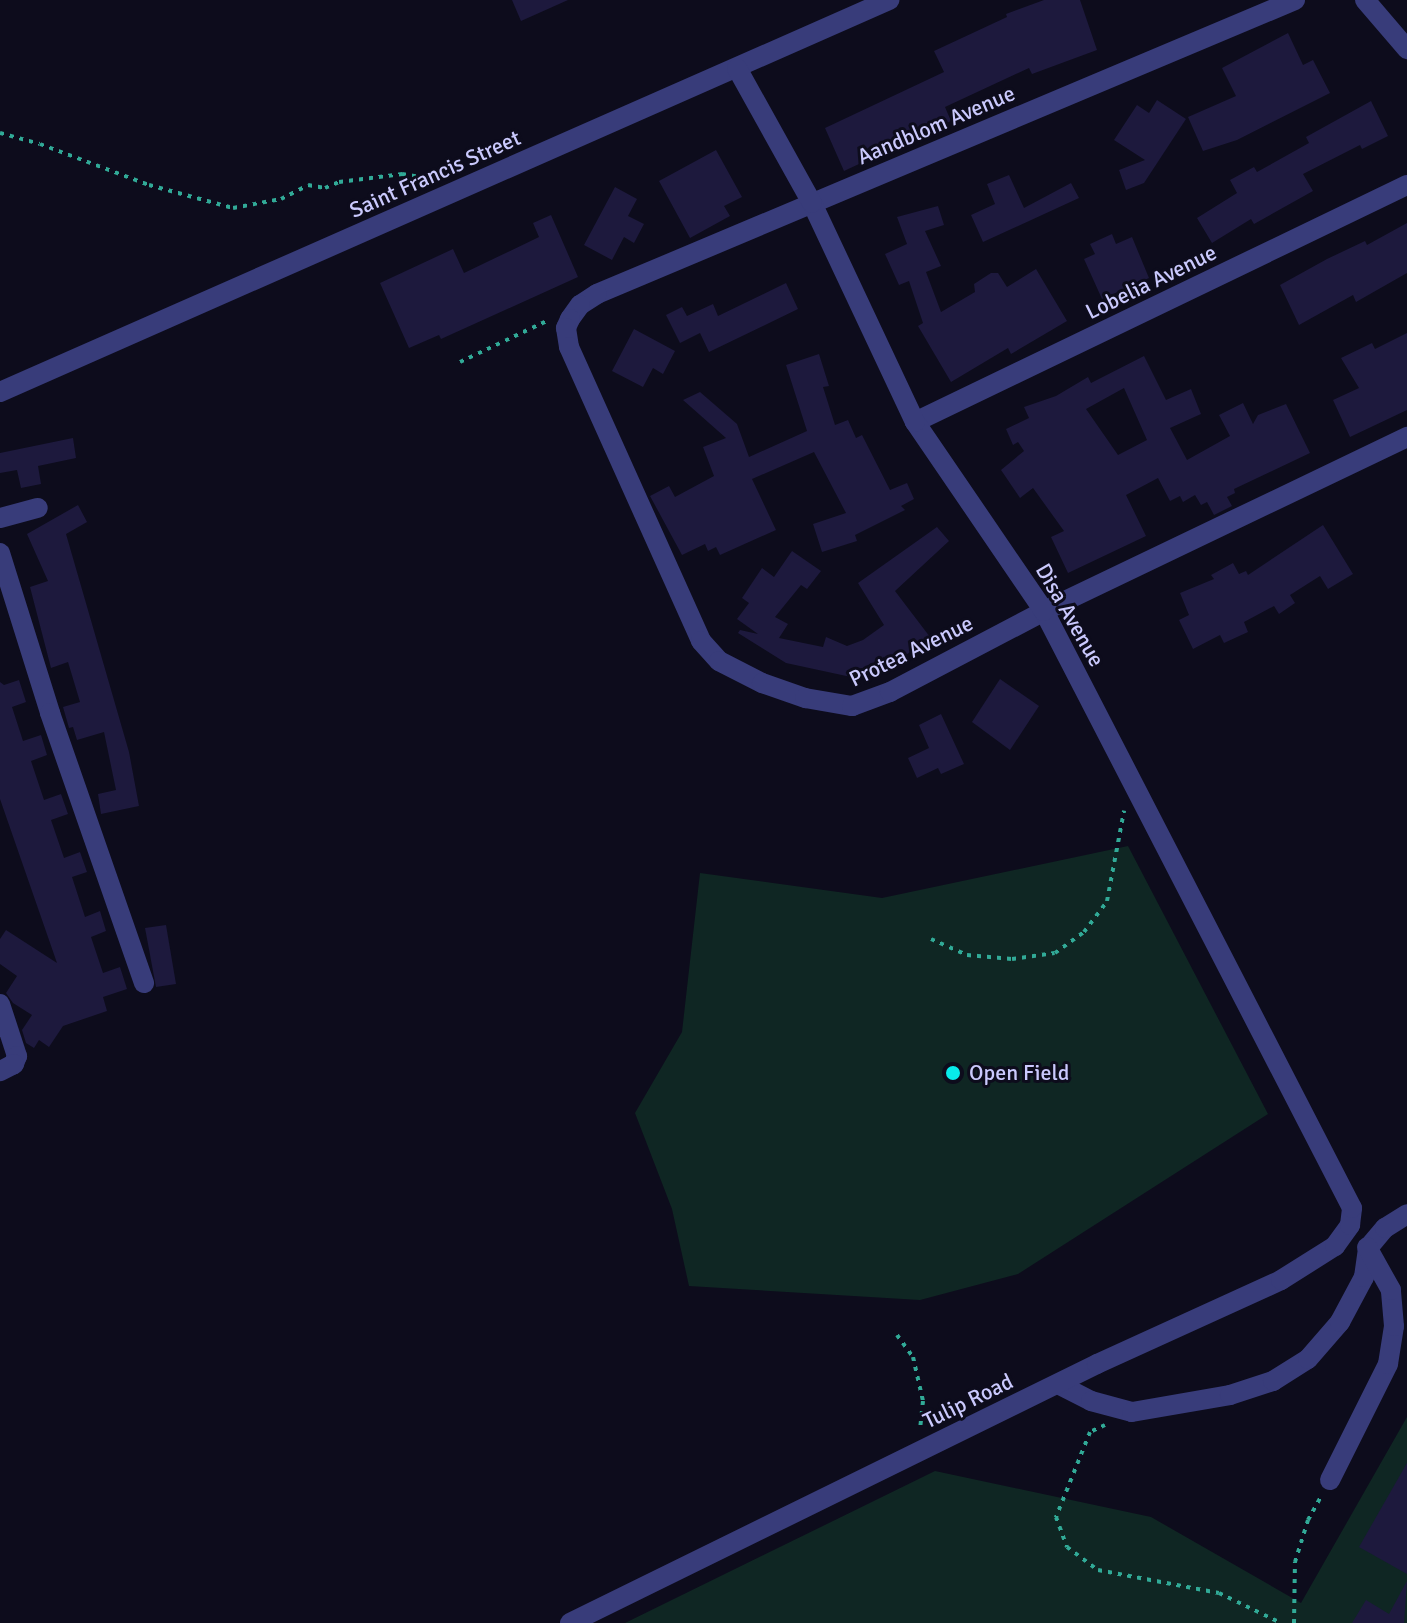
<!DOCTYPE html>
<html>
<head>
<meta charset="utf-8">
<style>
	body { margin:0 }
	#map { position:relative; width:1407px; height:1623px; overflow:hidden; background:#0d0c1c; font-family:Signika,sans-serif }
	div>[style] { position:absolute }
	.green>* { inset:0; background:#0f2623 }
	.building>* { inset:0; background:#1d193d }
	.path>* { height:4px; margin-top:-2px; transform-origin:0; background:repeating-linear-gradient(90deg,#31aa97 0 4px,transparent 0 10px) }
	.minor>* { height:20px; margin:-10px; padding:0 10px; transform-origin:10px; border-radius:10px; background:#383c7a }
	.dots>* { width:22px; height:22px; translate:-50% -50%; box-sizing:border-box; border:4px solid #0d0c1c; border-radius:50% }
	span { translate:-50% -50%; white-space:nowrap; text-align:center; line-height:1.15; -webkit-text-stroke:6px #0d0c1c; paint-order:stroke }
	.street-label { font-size:22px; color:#cac9fd }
	.poi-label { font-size:22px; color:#cac9fd }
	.left { translate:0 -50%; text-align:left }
</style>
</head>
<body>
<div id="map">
	<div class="green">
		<div style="clip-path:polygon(1128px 846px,1268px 1114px,1018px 1274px,920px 1300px,689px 1286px,672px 1209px,635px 1113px,682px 1032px,700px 873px,882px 898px)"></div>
		<div style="clip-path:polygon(1407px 1417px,1407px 1623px,625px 1623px,935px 1471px,1151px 1517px,1301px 1603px)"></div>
	</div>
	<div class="building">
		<div style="clip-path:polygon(512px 0,568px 0,521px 21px)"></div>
		<div style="clip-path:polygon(1044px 0,1080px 0,1097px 50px,1032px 74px,1029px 68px,945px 107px,951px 121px,844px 171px,825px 128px,944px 72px,934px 51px,1007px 17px,1006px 14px)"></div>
		<div style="clip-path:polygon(1288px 33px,1303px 65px,1313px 60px,1330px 93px,1237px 140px,1203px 151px,1188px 117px,1236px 96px,1222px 68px)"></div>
		<div style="clip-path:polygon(1157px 100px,1186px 119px,1144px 183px,1126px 190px,1119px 170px,1145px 160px,1114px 140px,1137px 105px,1149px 113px)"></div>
		<div style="clip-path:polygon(1371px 101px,1388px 136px,1362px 149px,1360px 145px,1303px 174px,1313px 191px,1254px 224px,1251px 219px,1212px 243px,1197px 218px,1237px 193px,1230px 180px,1254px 167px,1257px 172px,1309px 143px,1306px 137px)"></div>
		<div style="clip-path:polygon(716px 150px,742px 197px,724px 206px,730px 216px,690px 238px,659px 181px)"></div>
		<div style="clip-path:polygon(1009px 175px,1024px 208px,1071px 183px,1079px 198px,983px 242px,971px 215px,995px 204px,987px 184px)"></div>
		<div style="clip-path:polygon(615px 187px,637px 199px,628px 216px,644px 224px,634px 243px,624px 237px,612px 260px,584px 245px)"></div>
		<div style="clip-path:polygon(938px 206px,944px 225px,925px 231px,941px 266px,926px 272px,941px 312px,975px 292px,974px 284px,991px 273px,998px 273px,1007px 287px,1036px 269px,1067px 321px,1011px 354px,1008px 348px,951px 382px,918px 326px,923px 323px,909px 281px,899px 285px,885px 254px,907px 244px,897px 217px)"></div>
		<div style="clip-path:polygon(551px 215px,578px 277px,441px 339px,439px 335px,409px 348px,380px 283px,453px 249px,464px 273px,539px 237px,533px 223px)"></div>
		<div style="clip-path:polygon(1407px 223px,1407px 273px,1356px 302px,1353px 295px,1299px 325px,1280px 285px,1327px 259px,1365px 241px,1367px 245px)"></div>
		<div style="clip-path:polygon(1112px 234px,1116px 244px,1132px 237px,1149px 278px,1102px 299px,1084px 259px,1095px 254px,1090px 244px)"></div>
		<div style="clip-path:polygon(786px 283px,798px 309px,709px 352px,700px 333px,680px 343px,666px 315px,682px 307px,687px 316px,713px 304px,718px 316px)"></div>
		<div style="clip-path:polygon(634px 329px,675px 351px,663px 374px,653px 368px,643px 387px,612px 371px)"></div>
		<div style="clip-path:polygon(1407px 333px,1407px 410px,1350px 437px,1333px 400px,1359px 388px,1341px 358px,1372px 343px,1375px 349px)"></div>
		<div style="clip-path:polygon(819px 354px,829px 386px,823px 387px,835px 425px,848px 420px,856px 438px,862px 435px,890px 490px,907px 483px,914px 499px,901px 506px,905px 510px,855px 535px,857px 541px,822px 552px,813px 524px,846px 513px,814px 452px,752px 479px,776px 530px,720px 555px,716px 547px,708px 551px,705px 544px,682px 555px,650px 496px,669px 486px,675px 497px,714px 476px,703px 447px,726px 438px,683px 400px,700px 392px,737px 424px,749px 457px,807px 431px,786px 365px)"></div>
		<div style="clip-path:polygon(evenodd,1144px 356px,1166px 400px,1191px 389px,1201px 414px,1170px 428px,1187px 460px,1230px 436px,1219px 415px,1243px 403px,1253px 424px,1258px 415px,1286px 404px,1310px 453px,1234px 489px,1235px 493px,1227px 497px,1232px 506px,1214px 515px,1207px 502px,1201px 505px,1195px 495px,1183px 502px,1180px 496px,1170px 501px,1158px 478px,1126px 495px,1146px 536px,1068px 573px,1051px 537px,1064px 531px,1033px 488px,1020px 498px,1001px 470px,1024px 451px,1018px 442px,1013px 445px,1006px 429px,1029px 418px,1024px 407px,1056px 396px,1088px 377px,1091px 383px,1144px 356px,1124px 388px,1147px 440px,1118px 455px,1086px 409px,1124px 388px)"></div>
		<div style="clip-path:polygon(73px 438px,76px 458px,38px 466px,41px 484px,21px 488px,17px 470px,0 473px,0 453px)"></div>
		<div style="clip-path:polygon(78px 505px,87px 522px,66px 534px,129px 752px,139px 806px,101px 814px,98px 794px,116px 790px,104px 732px,77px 740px,73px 727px,69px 728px,63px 707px,80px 702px,68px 662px,51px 668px,30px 587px,48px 581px,27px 534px)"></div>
		<div style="clip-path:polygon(1323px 525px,1353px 574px,1328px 589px,1320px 576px,1290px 595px,1295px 603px,1279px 614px,1274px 606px,1244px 622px,1248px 632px,1224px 643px,1220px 635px,1193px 649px,1179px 620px,1189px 615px,1180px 593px,1214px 579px,1211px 575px,1233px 563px,1239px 574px,1246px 571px,1248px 575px)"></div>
		<div style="clip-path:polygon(937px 527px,949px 541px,895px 591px,930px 637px,906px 655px,904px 652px,851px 677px,786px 663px,738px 633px,740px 630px,758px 634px,737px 619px,749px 603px,742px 598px,762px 568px,774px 577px,792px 551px,821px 571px,807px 589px,801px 585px,775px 617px,788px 624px,779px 638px,823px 647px,826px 637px,847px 646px,863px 640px,884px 625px,858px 583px)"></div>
		<div style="clip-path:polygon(1000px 679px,1039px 706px,1010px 750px,972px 722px)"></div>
		<div style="clip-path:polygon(19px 680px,26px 702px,12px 707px,23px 741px,41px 735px,47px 755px,31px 761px,44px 800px,61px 794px,68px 814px,51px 820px,64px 858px,80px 852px,87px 872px,72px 877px,85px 917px,100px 911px,106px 931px,91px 937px,103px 973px,120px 967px,127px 989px,103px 997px,107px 1011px,63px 1026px,49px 1047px,39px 1040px,34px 1048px,26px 1043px,22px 1030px,32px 1015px,13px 1003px,6px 993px,17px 976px,0 964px,0 939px,6px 930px,57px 963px,0 799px,0 682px,4px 685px)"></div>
		<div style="clip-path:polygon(941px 714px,964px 764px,941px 774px,938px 768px,917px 778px,908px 758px,929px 748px,919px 725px)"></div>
		<div style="clip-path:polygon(166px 925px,176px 984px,156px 987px,145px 928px)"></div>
		<div style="clip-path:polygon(1407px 1463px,1407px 1574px,1359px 1547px)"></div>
		<div style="clip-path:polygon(1407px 1581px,1404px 1623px,1352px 1623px,1366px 1600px,1389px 1614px)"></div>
	</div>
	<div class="path">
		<div style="left:0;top:133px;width:41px;rotate:15.4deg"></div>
		<div style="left:40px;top:144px;width:116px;rotate:20.6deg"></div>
		<div style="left:149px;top:185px;width:87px;rotate:15.3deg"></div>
		<div style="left:233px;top:208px;width:49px;rotate:-10.6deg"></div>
		<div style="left:281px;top:199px;width:30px;rotate:-27deg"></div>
		<div style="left:308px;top:185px;width:17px;rotate:10deg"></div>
		<div style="left:325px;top:188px;width:15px;rotate:-23deg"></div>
		<div style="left:339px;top:182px;width:64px;rotate:-7.2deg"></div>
		<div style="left:402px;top:174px;width:20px;rotate:9deg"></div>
		<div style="left:422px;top:177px;width:8px;rotate:45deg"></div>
		<div style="left:460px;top:362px;width:98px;rotate:-25.3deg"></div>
		<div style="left:931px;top:939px;width:39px;rotate:24deg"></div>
		<div style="left:967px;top:955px;width:45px;rotate:5.1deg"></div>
		<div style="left:1012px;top:959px;width:43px;rotate:-7.9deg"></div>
		<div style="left:1055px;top:953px;width:36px;rotate:-36deg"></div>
		<div style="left:1084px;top:932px;width:39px;rotate:-53deg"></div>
		<div style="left:1107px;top:901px;width:92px;rotate:-79.3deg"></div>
		<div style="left:897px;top:1335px;width:27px;rotate:54deg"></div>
		<div style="left:913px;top:1357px;width:45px;rotate:77.2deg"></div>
		<div style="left:923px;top:1401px;width:29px;rotate:96deg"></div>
		<div style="left:1105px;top:1425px;width:17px;rotate:155deg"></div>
		<div style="left:1090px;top:1432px;width:92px;rotate:111.8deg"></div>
		<div style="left:1056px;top:1517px;width:32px;rotate:70deg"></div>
		<div style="left:1067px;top:1547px;width:39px;rotate:37deg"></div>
		<div style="left:1098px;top:1570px;width:123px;rotate:10.8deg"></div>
		<div style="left:1219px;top:1593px;width:69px;rotate:25.8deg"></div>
		<div style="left:1294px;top:1623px;width:61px;rotate:-89.1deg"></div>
		<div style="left:1295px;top:1562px;width:44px;rotate:-72.8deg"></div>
		<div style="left:1308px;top:1520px;width:29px;rotate:-61deg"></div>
	</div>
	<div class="minor">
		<div style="left:1295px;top:0;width:757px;rotate:157.16deg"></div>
		<div style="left:597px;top:294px;width:20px;rotate:147deg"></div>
		<div style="left:580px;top:305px;width:17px;rotate:126deg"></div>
		<div style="left:570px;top:319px;width:10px;rotate:114deg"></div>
		<div style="left:566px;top:328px;width:19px;rotate:81deg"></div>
		<div style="left:569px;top:347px;width:322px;rotate:65.8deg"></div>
		<div style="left:701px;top:641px;width:27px;rotate:48deg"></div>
		<div style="left:719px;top:661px;width:48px;rotate:27.1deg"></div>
		<div style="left:762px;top:683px;width:46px;rotate:19.2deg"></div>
		<div style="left:805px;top:698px;width:48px;rotate:9.7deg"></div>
		<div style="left:852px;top:706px;width:40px;rotate:-20.2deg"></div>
		<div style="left:890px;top:692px;width:174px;rotate:-27.7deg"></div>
		<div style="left:1044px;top:611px;width:403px;rotate:-25.6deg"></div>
		<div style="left:1365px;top:0;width:65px;rotate:49.4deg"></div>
		<div style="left:0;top:392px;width:972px;rotate:-23.79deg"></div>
		<div style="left:915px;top:422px;width:546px;rotate:-25.72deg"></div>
		<div style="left:0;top:518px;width:39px;rotate:-15deg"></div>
		<div style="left:0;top:553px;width:168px;rotate:72.6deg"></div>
		<div style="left:50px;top:713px;width:286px;rotate:70.8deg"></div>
		<div style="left:0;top:1004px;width:55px;rotate:71.9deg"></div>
		<div style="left:17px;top:1056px;width:9px;rotate:111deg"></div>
		<div style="left:14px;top:1064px;width:16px;rotate:153deg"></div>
		<div style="left:1058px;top:1384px;width:37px;rotate:27deg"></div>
		<div style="left:1091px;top:1401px;width:42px;rotate:15deg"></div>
		<div style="left:1132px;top:1412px;width:99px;rotate:-9.8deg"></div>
		<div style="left:1230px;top:1395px;width:45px;rotate:-18deg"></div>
		<div style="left:1273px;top:1381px;width:41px;rotate:-32.2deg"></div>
		<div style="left:1308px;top:1359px;width:49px;rotate:-49.1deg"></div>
		<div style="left:1340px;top:1322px;width:51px;rotate:-61.9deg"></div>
		<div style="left:1364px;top:1277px;width:29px;rotate:-82deg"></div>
		<div style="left:1368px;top:1248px;width:26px;rotate:-50deg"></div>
		<div style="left:1385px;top:1228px;width:26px;rotate:-32deg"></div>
		<div style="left:1330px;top:1480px;width:130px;rotate:-63.4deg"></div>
		<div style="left:1388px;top:1364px;width:38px;rotate:-81deg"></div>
		<div style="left:1394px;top:1326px;width:36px;rotate:-95deg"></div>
		<div style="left:1391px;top:1290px;width:49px;rotate:-119.2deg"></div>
		<div style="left:570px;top:1623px;width:587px;rotate:-26.17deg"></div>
		<div style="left:1097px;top:1364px;width:202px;rotate:-24.5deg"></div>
		<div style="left:1281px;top:1280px;width:64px;rotate:-32.2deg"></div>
		<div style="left:1335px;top:1246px;width:26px;rotate:-54deg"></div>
		<div style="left:1350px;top:1225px;width:17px;rotate:-83deg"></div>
		<div style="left:1352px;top:1208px;width:672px;rotate:-117.29deg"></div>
		<div style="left:1044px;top:611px;width:229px;rotate:-124.3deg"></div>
		<div style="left:915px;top:422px;width:242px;rotate:-115.2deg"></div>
		<div style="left:812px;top:203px;width:154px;rotate:-119.1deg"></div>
	</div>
	<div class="dots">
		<div style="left:953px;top:1073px;background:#08eaea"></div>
	</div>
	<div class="street-label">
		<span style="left:936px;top:125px;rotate:-23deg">Aandblom Avenue</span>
		<span style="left:435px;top:174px;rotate:-24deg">Saint Francis Street</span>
		<span style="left:1151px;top:282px;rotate:-26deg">Lobelia Avenue</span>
		<span style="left:1070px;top:615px;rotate:60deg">Disa Avenue</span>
		<span style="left:911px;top:651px;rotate:-26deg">Protea Avenue</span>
		<span style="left:968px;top:1401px;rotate:-26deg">Tulip Road</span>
	</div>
	<div class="poi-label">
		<span class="left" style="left:969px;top:1073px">Open Field</span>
	</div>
</div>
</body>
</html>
